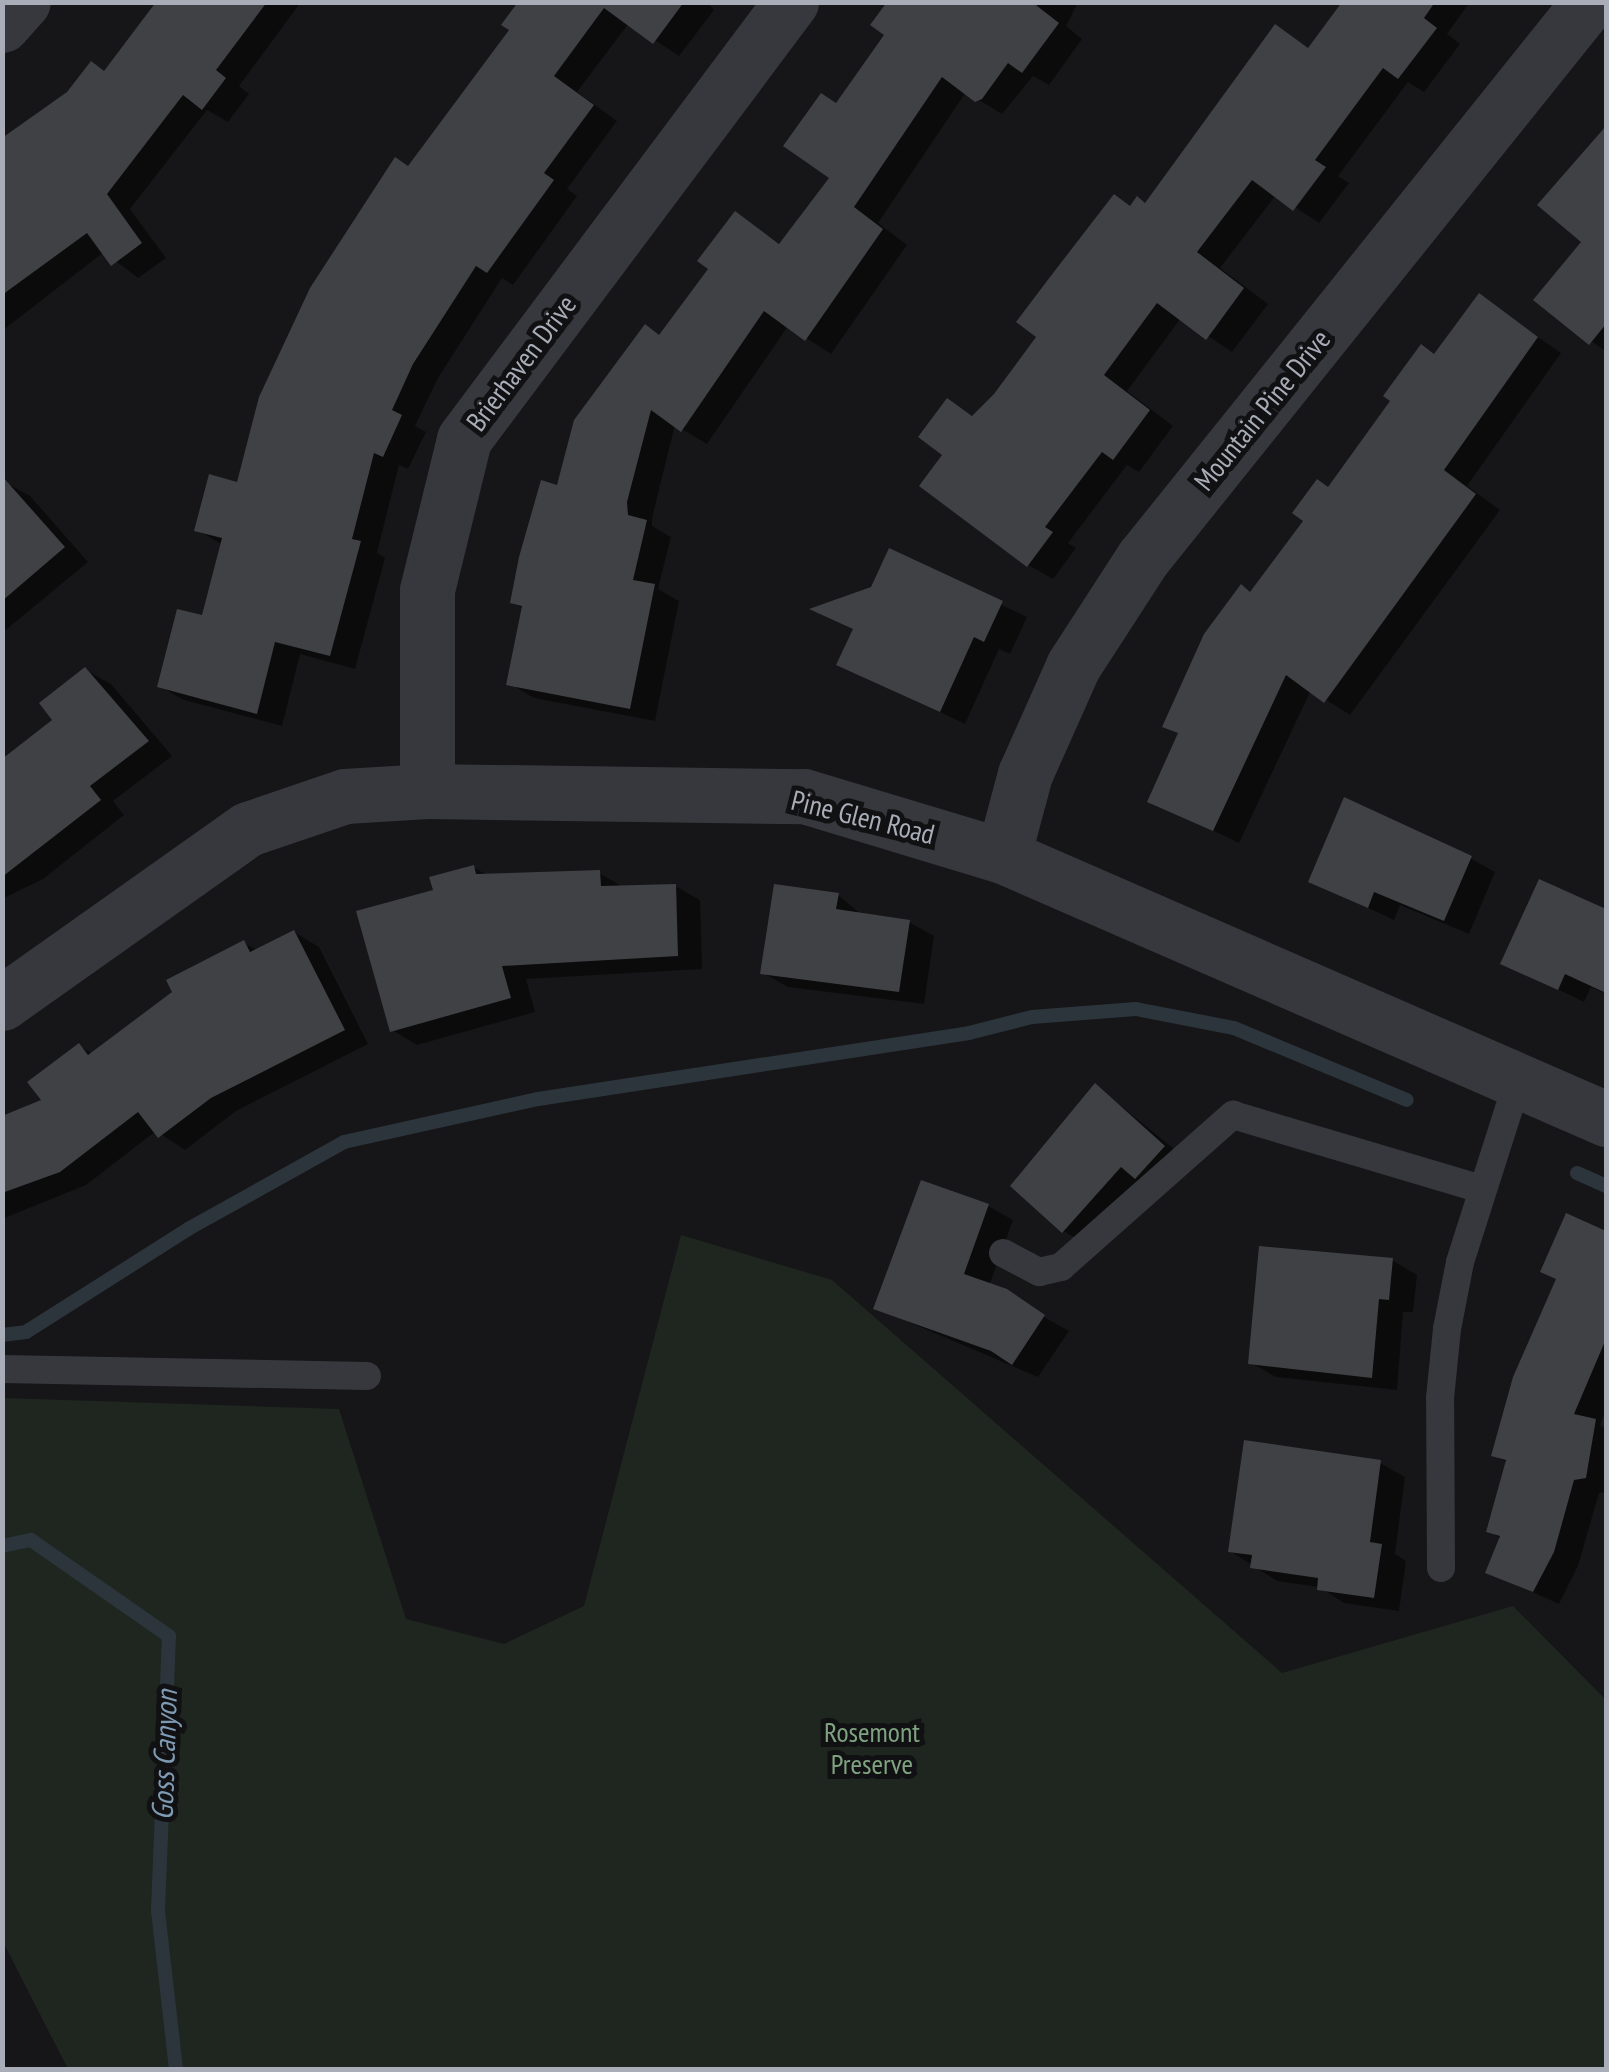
<!DOCTYPE html>
<html>
<head>
<meta charset="utf-8">
<style>
	body { margin:0 }
	#map { position:relative; width:1609px; height:2072px; overflow:hidden; background:#161618; font-family:"PT Sans Narrow",sans-serif }
	div>[style] { position:absolute }
	.green>* { inset:0; background:#1e261f }
	.shadow>* { inset:0; background:#0007 }
	.stream>* { height:14px; margin:-7px; padding:0 7px; transform-origin:7px; border-radius:7px; background:#2c353c }
	.building>* { inset:0; background:#404145 }
	.service>* { height:28px; margin:-14px; padding:0 14px; transform-origin:14px; border-radius:14px; background:#37383d }
	.minor>* { height:55px; margin:-27.5px; padding:0 27.5px; transform-origin:27.5px; border-radius:27.5px; background:#37383d }
	span { translate:-50% -50%; white-space:nowrap; text-align:center; line-height:1.15; -webkit-text-stroke:10px #111113; paint-order:stroke }
	.street-label { font-size:28px; color:#a8adb8 }
	.park-label { font-size:28px; color:#7fa381 }
	.water-label { font-size:30px; color:#7f9bb3; font-style:italic }
	.frame { position:absolute; inset:0; border:5px solid #a8adb8; pointer-events:none }
</style>
</head>
<body>
<div id="map">
	<div class="green">
		<div style="clip-path:polygon(681px 1235px,832px 1280px,1282px 1673px,1513px 1606px,1606px 1700px,1606px 2069px,68px 2069px,3px 1942px,3px 1398px,339px 1409px,406px 1619px,504px 1644px,584px 1606px)"></div>
	</div>
	<div class="shadow">
		<div style="clip-path:polygon(156px 2px,301px 2px,239px 86px,249px 94px,228px 122px,207px 110px,130px 209px,166px 258px,138px 278px,104px 252px,2px 331px,2px 159px,105px 72px)"></div>
		<div style="clip-path:polygon(519px 2px,707px 2px,714px 10px,679px 56px,629px 23px,577px 92px,617px 121px,567px 189px,577px 196px,513px 285px,502px 278px,438px 378px,415px 426px,426px 432px,408px 469px,399px 465px,377px 553px,385px 558px,355px 669px,300px 654px,282px 726px,184px 700px,159px 686px,203px 618px,223px 545px,197px 530px,239px 485px,409px 168px,513px 30px)"></div>
		<div style="clip-path:polygon(962px 2px,1078px 2px,1066px 26px,1082px 39px,1049px 85px,1033px 76px,1002px 114px,966px 92px,878px 223px,907px 245px,831px 354px,788px 326px,707px 444px,675px 425px,652px 518px,652px 526px,671px 537px,658px 589px,679px 601px,655px 721px,534px 698px,509px 683px,524px 609px,513px 602px,559px 488px,712px 268px,736px 214px,782px 245px,832px 178px,837px 105px)"></div>
		<div style="clip-path:polygon(1349px 2px,1470px 2px,1447px 34px,1460px 44px,1424px 92px,1408px 82px,1338px 176px,1349px 183px,1319px 223px,1276px 195px,1220px 268px,1268px 304px,1232px 352px,1181px 318px,1127px 391px,1173px 426px,1139px 472px,1127px 465px,1068px 543px,1076px 548px,1053px 579px,1028px 565px,945px 454px,948px 401px,975px 417px,996px 396px,1132px 207px,1147px 204px,1276px 27px,1310px 49px)"></div>
		<div style="clip-path:polygon(1606px 130px,1606px 352px,1537px 299px,1585px 241px,1583px 162px)"></div>
		<div style="clip-path:polygon(1480px 297px,1561px 353px,1467px 486px,1500px 510px,1350px 715px,1311px 690px,1239px 843px,1150px 800px,1180px 734px,1166px 726px,1252px 594px)"></div>
		<div style="clip-path:polygon(5px 482px,30px 496px,88px 562px,2px 633px)"></div>
		<div style="clip-path:polygon(890px 552px,1027px 617px,1010px 654px,999px 649px,965px 724px,840px 664px,855px 630px,815px 609px,873px 589px)"></div>
		<div style="clip-path:polygon(86px 670px,111px 684px,172px 756px,113px 801px,124px 815px,43px 879px,2px 899px,2px 762px,56px 721px)"></div>
		<div style="clip-path:polygon(1470px 858px,1495px 872px,1469px 934px,1400px 905px,1394px 920px,1311px 881px)"></div>
		<div style="clip-path:polygon(473px 867px,489px 876px,599px 873px,625px 888px,675px 886px,700px 900px,702px 969px,526px 979px,535px 1012px,417px 1045px,392px 1030px,436px 892px)"></div>
		<div style="clip-path:polygon(838px 895px,862px 915px,909px 922px,934px 936px,924px 1004px,788px 987px,763px 973px)"></div>
		<div style="clip-path:polygon(1606px 908px,1606px 994px,1591px 987px,1584px 1002px,1503px 963px)"></div>
		<div style="clip-path:polygon(294px 932px,319px 947px,368px 1044px,236px 1111px,185px 1150px,156px 1131px,86px 1185px,2px 1219px,2px 1118px,45px 1101px,79px 1046px,93px 1054px,244px 943px,258px 951px)"></div>
		<div style="clip-path:polygon(1096px 1086px,1189px 1161px,1088px 1245px,1063px 1231px)"></div>
		<div style="clip-path:polygon(988px 1206px,1013px 1220px,989px 1286px,1069px 1331px,1038px 1377px,876px 1308px)"></div>
		<div style="clip-path:polygon(1567px 1216px,1606px 1233px,1606px 1410px,1600px 1425px,1606px 1429px,1606px 1492px,1599px 1493px,1578px 1566px,1559px 1604px,1488px 1572px,1502px 1539px,1489px 1531px,1508px 1463px,1494px 1455px,1558px 1280px)"></div>
		<div style="clip-path:polygon(1392px 1260px,1417px 1275px,1413px 1312px,1403px 1312px,1397px 1390px,1276px 1377px,1251px 1363px)"></div>
		<div style="clip-path:polygon(1380px 1463px,1405px 1477px,1395px 1554px,1406px 1561px,1399px 1611px,1344px 1603px,1319px 1587px,1277px 1581px,1230px 1551px)"></div>
	</div>
	<div class="stream">
		<div style="left:1577px;top:1173px;width:32px;rotate:24deg"></div>
		<div style="left:2px;top:1335px;width:24px;rotate:-7deg"></div>
		<div style="left:26px;top:1332px;width:192px;rotate:-32.4deg"></div>
		<div style="left:188px;top:1229px;width:179px;rotate:-29.1deg"></div>
		<div style="left:344px;top:1142px;width:199px;rotate:-12.5deg"></div>
		<div style="left:538px;top:1099px;width:436px;rotate:-8.7deg"></div>
		<div style="left:969px;top:1033px;width:65px;rotate:-14.3deg"></div>
		<div style="left:1032px;top:1017px;width:104px;rotate:-4.4deg"></div>
		<div style="left:1136px;top:1009px;width:100px;rotate:11deg"></div>
		<div style="left:1234px;top:1028px;width:187px;rotate:22.6deg"></div>
		<div style="left:2px;top:1546px;width:30px;rotate:-12deg"></div>
		<div style="left:31px;top:1540px;width:168px;rotate:34.8deg"></div>
		<div style="left:169px;top:1636px;width:275px;rotate:92.3deg"></div>
		<div style="left:158px;top:1911px;width:160px;rotate:83.5deg"></div>
	</div>
	<div class="building">
		<div style="clip-path:polygon(156px 2px,267px 2px,216px 70px,226px 78px,202px 110px,183px 95px,107px 194px,142px 243px,111px 266px,87px 233px,2px 295px,2px 138px,67px 92px,91px 61px,104px 71px)"></div>
		<div style="clip-path:polygon(518px 2px,684px 2px,653px 44px,604px 8px,554px 76px,594px 105px,544px 173px,554px 180px,487px 273px,476px 266px,413px 364px,392px 410px,402px 415px,383px 457px,374px 453px,352px 539px,361px 541px,330px 656px,275px 642px,257px 714px,157px 687px,177px 609px,202px 615px,222px 538px,194px 531px,209px 474px,237px 482px,259px 397px,310px 288px,395px 157px,408px 166px,509px 30px,501px 25px)"></div>
		<div style="clip-path:polygon(887px 2px,1032px 2px,1059px 23px,1022px 73px,1008px 63px,982px 99px,975px 102px,942px 77px,854px 207px,883px 229px,805px 341px,764px 311px,681px 432px,651px 410px,627px 502px,628px 515px,647px 520px,633px 580px,655px 584px,630px 709px,506px 685px,522px 606px,510px 603px,519px 557px,541px 480px,557px 485px,574px 420px,645px 324px,659px 335px,708px 269px,697px 261px,735px 211px,779px 244px,829px 178px,783px 146px,821px 93px,836px 103px,884px 35px,870px 25px)"></div>
		<div style="clip-path:polygon(1342px 2px,1435px 2px,1424px 18px,1437px 28px,1398px 79px,1383px 68px,1315px 160px,1326px 167px,1293px 211px,1252px 180px,1197px 252px,1244px 288px,1206px 340px,1157px 303px,1104px 375px,1150px 410px,1113px 460px,1102px 452px,1045px 527px,1053px 532px,1027px 567px,919px 486px,942px 455px,918px 437px,947px 398px,972px 416px,994px 394px,1036px 337px,1016px 322px,1050px 277px,1114px 194px,1130px 206px,1137px 196px,1145px 203px,1275px 24px,1308px 48px)"></div>
		<div style="clip-path:polygon(1606px 126px,1606px 324px,1589px 345px,1533px 300px,1581px 242px,1537px 205px)"></div>
		<div style="clip-path:polygon(1479px 293px,1538px 337px,1444px 470px,1476px 494px,1324px 703px,1286px 675px,1213px 831px,1147px 802px,1178px 733px,1162px 727px,1204px 634px,1241px 584px,1250px 592px,1303px 521px,1292px 513px,1317px 479px,1328px 487px,1390px 401px,1383px 396px,1421px 344px,1434px 354px)"></div>
		<div style="clip-path:polygon(2px 476px,65px 547px,2px 601px)"></div>
		<div style="clip-path:polygon(889px 548px,1003px 601px,984px 642px,974px 637px,940px 712px,836px 665px,853px 629px,809px 609px,871px 587px)"></div>
		<div style="clip-path:polygon(85px 667px,149px 741px,90px 786px,101px 800px,2px 877px,2px 759px,52px 720px,39px 703px)"></div>
		<div style="clip-path:polygon(1344px 797px,1472px 856px,1444px 921px,1374px 892px,1368px 908px,1308px 882px)"></div>
		<div style="clip-path:polygon(474px 865px,476px 874px,600px 870px,601px 886px,676px 884px,678px 956px,502px 966px,511px 998px,390px 1032px,356px 911px,433px 890px,429px 877px)"></div>
		<div style="clip-path:polygon(1539px 879px,1606px 909px,1606px 993px,1565px 974px,1558px 990px,1500px 964px)"></div>
		<div style="clip-path:polygon(774px 884px,839px 893px,836px 909px,910px 920px,899px 992px,760px 974px)"></div>
		<div style="clip-path:polygon(294px 930px,345px 1030px,211px 1098px,158px 1138px,138px 1112px,60px 1172px,2px 1193px,2px 1116px,41px 1100px,27px 1082px,79px 1043px,88px 1055px,172px 992px,166px 980px,244px 940px,250px 952px)"></div>
		<div style="clip-path:polygon(1095px 1083px,1165px 1146px,1135px 1179px,1121px 1167px,1062px 1233px,1010px 1186px)"></div>
		<div style="clip-path:polygon(921px 1180px,989px 1204px,964px 1274px,1007px 1289px,1045px 1315px,1012px 1365px,991px 1351px,873px 1309px)"></div>
		<div style="clip-path:polygon(1566px 1213px,1606px 1231px,1606px 1339px,1574px 1414px,1596px 1419px,1586px 1478px,1574px 1480px,1554px 1552px,1533px 1592px,1485px 1573px,1500px 1536px,1486px 1532px,1506px 1460px,1491px 1456px,1513px 1377px,1556px 1279px,1540px 1272px)"></div>
		<div style="clip-path:polygon(1259px 1246px,1393px 1258px,1389px 1300px,1379px 1299px,1372px 1378px,1248px 1364px)"></div>
		<div style="clip-path:polygon(1244px 1440px,1381px 1460px,1370px 1542px,1382px 1544px,1374px 1598px,1317px 1590px,1318px 1578px,1250px 1568px,1252px 1555px,1228px 1552px)"></div>
	</div>
	<div class="service">
		<div style="left:1003px;top:1253px;width:41px;rotate:27.8deg"></div>
		<div style="left:1039px;top:1272px;width:23px;rotate:-13deg"></div>
		<div style="left:1061px;top:1267px;width:230px;rotate:-41.5deg"></div>
		<div style="left:1233px;top:1115px;width:260px;rotate:16.6deg"></div>
		<div style="left:2px;top:1369px;width:365px;rotate:1.1deg"></div>
		<div style="left:1441px;top:1568px;width:170px;rotate:-90.3deg"></div>
		<div style="left:1440px;top:1398px;width:69px;rotate:-84.2deg"></div>
		<div style="left:1447px;top:1329px;width:68px;rotate:-79deg"></div>
		<div style="left:1460px;top:1262px;width:191px;rotate:-72.3deg"></div>
	</div>
	<div class="minor">
		<div style="left:2px;top:25px;width:31px;rotate:-48deg"></div>
		<div style="left:427px;top:791px;width:201px;rotate:-90deg"></div>
		<div style="left:427px;top:590px;width:155px;rotate:-76.2deg"></div>
		<div style="left:464px;top:439px;width:546px;rotate:-53.19deg"></div>
		<div style="left:1003px;top:856px;width:85px;rotate:-75deg"></div>
		<div style="left:1025px;top:774px;width:118px;rotate:-66deg"></div>
		<div style="left:1073px;top:666px;width:129px;rotate:-57.1deg"></div>
		<div style="left:1143px;top:558px;width:713px;rotate:-51.26deg"></div>
		<div style="left:2px;top:1003px;width:301px;rotate:-35.3deg"></div>
		<div style="left:248px;top:829px;width:102px;rotate:-18.8deg"></div>
		<div style="left:345px;top:796px;width:82px;rotate:-3.5deg"></div>
		<div style="left:427px;top:791px;width:377px;rotate:0.8deg"></div>
		<div style="left:804px;top:796px;width:208px;rotate:16.8deg"></div>
		<div style="left:1003px;top:856px;width:658px;rotate:23.56deg"></div>
	</div>
	<div class="street-label">
		<span style="left:521px;top:363px;rotate:-53deg">Brierhaven Drive</span>
		<span style="left:1262px;top:410px;rotate:-51deg">Mountain Pine Drive</span>
		<span style="left:863px;top:817px;rotate:14deg">Pine Glen Road</span>
	</div>
	<div class="park-label">
		<span style="left:872px;top:1748px">Rosemont<br>Preserve</span>
	</div>
	<div class="water-label">
		<span style="left:164px;top:1755px;rotate:-88deg">Goss Canyon</span>
	</div>
	<div class="frame"></div>
</div>
</body>
</html>
